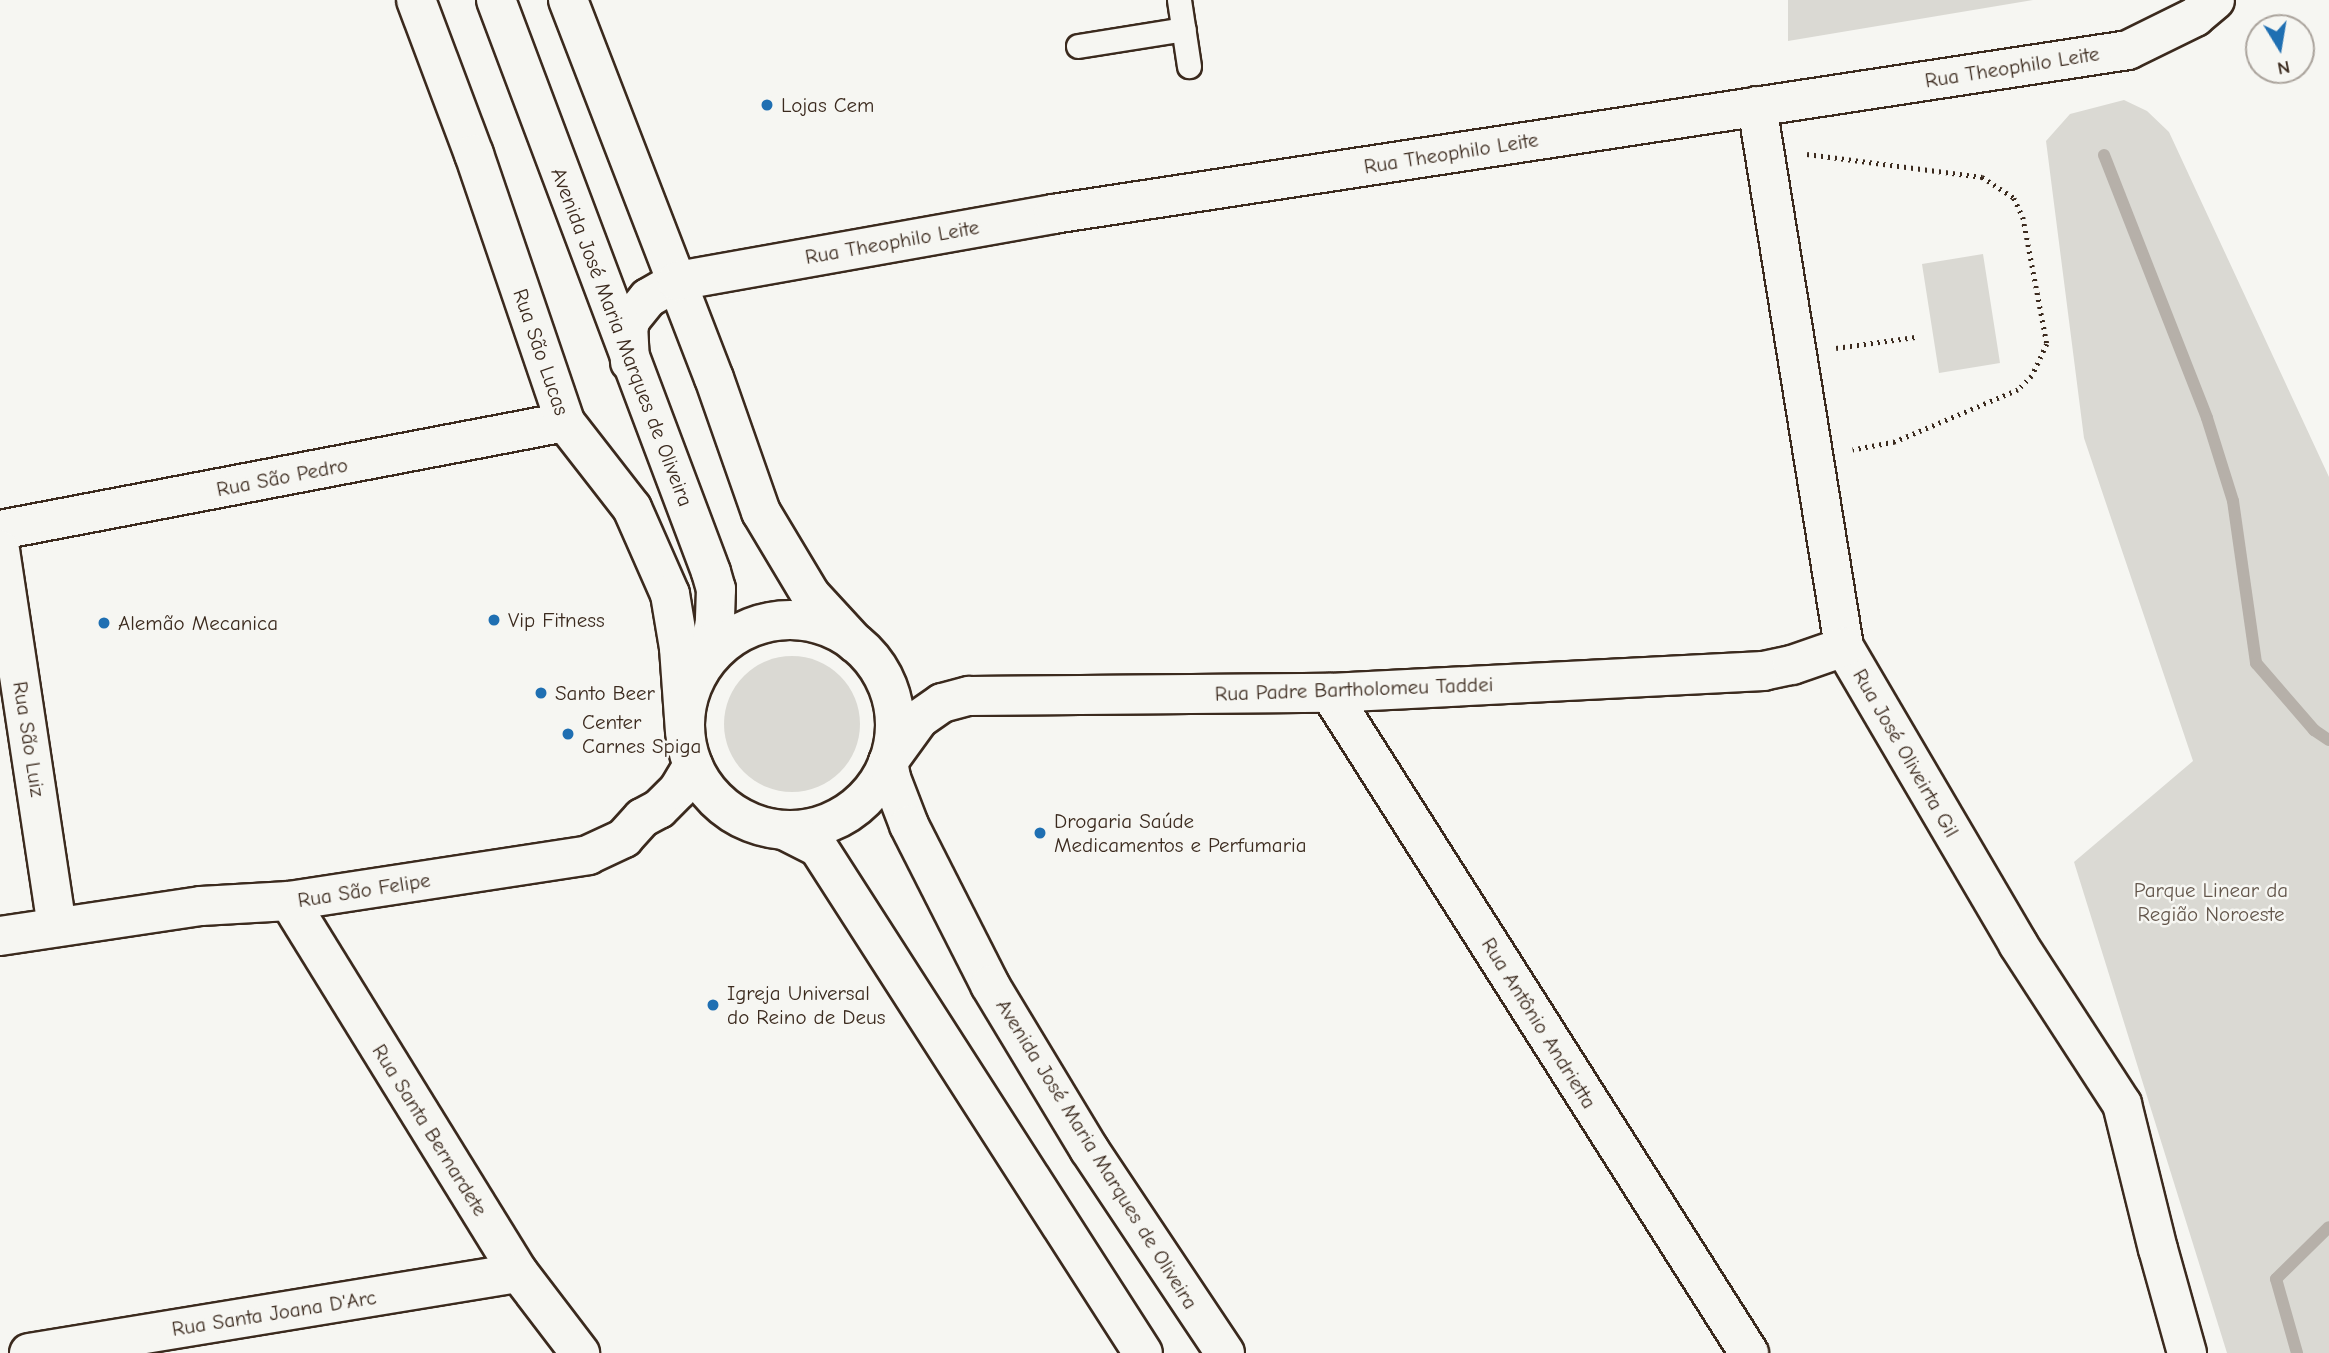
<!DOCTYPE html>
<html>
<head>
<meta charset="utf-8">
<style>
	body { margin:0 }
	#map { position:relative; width:2329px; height:1353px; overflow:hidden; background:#f6f6f2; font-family:"Comic Neue",sans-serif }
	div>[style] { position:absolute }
	.green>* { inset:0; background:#dad9d3 }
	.round { border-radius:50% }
	.stream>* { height:12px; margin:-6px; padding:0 6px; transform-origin:6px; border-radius:6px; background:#b6b0a9 }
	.path>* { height:4.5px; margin-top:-2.25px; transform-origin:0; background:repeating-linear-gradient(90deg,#3b2a1e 0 2px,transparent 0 7px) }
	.roads { filter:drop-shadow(2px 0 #3b2a1e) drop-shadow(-2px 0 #3b2a1e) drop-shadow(0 2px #3b2a1e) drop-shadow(0 -2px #3b2a1e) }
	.lane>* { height:23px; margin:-11.5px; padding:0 11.5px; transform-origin:11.5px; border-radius:11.5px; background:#f6f6f2 }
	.street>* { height:38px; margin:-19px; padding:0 19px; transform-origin:19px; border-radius:19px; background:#f6f6f2 }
	.secondary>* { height:38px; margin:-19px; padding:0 19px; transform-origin:19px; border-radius:19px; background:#f6f6f2 }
	.secondary>.ring { margin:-19px; padding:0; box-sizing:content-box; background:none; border:38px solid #f6f6f2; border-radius:50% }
	.dots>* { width:19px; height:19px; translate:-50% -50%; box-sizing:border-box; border:4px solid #f6f6f2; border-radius:50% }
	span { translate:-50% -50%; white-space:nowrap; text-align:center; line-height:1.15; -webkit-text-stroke:5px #f6f6f2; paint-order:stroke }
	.street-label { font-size:21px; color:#3b2a1e }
	.poi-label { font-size:21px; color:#3b2a1e }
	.left { translate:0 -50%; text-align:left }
	.park-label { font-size:21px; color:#63564b }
	.north { position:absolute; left:2245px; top:14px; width:70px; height:70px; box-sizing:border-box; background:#f6f6f2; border:2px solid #aba49d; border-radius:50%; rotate:169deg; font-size:19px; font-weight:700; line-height:28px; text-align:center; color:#3b2a1e }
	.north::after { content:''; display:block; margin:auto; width:24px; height:32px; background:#1f6fb2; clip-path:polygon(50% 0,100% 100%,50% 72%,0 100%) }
</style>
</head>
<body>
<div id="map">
	<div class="green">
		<div style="clip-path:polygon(1788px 0,2033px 0,1788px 41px)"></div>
		<div style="clip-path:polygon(2124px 100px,2147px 111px,2169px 132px,2329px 477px,2329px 1353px,2227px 1353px,2074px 862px,2193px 761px,2084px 438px,2046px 141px,2070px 114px)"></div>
		<div style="clip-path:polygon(1983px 254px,2000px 363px,1939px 373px,1922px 264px)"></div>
		<div class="round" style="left:724px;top:656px;width:136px;height:136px"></div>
	</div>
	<div class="stream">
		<div style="left:2104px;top:155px;width:282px;rotate:68.6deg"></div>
		<div style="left:2207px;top:418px;width:87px;rotate:72.6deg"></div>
		<div style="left:2233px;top:501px;width:164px;rotate:81.9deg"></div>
		<div style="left:2256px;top:663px;width:89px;rotate:49.1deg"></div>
		<div style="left:2314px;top:730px;width:18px;rotate:34deg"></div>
		<div style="left:2297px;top:1353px;width:77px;rotate:-105.8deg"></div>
		<div style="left:2276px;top:1279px;width:74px;rotate:-44.5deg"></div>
	</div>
	<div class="path">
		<div style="left:1807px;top:154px;width:177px;rotate:7.5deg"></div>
		<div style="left:1982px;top:177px;width:38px;rotate:33deg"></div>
		<div style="left:2014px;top:198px;width:21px;rotate:65deg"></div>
		<div style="left:2023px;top:217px;width:129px;rotate:79.3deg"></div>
		<div style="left:2047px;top:344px;width:35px;rotate:115deg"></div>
		<div style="left:2032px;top:376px;width:20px;rotate:135deg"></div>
		<div style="left:2018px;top:390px;width:134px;rotate:157.1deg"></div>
		<div style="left:1895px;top:442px;width:43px;rotate:169.2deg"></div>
		<div style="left:1836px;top:348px;width:80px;rotate:-7.9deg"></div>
	</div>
	<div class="roads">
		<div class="lane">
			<div style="left:1179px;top:0;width:67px;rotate:81.4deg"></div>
			<div style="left:1078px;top:46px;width:107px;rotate:-9.1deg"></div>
		</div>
		<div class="street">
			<div style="left:1757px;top:106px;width:548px;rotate:80.86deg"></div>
			<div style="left:1844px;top:647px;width:344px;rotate:59.6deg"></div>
			<div style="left:2018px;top:944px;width:191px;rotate:57deg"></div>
			<div style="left:2122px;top:1104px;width:149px;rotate:76.1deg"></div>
			<div style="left:2158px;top:1249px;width:108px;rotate:74.4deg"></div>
			<div style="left:0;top:530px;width:575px;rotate:-10.82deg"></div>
			<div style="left:0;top:550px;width:381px;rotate:81.4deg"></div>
			<div style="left:1330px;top:693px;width:782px;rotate:57.59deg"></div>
			<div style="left:888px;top:762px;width:53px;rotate:-54.2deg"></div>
			<div style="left:919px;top:719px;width:28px;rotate:-35deg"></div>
			<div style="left:942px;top:703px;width:28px;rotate:-15deg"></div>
			<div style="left:969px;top:696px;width:361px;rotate:-0.5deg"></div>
			<div style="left:1330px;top:693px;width:434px;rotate:-2.9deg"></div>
			<div style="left:1763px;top:671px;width:30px;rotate:-12deg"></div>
			<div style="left:1792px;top:665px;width:55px;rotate:-19.1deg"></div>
			<div style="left:289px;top:901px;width:437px;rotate:58.3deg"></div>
			<div style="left:519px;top:1273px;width:101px;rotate:52.7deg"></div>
			<div style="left:0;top:936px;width:203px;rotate:-8.5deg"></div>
			<div style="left:201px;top:906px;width:88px;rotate:-3.3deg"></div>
			<div style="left:289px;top:901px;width:303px;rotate:-8.7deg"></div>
			<div style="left:588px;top:855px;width:40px;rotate:-25deg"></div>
			<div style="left:624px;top:838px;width:27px;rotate:-48deg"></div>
			<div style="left:642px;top:818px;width:19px;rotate:-28deg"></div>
			<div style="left:659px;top:809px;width:27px;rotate:-45deg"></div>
			<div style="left:678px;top:790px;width:29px;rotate:-59deg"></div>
			<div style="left:29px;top:1353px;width:496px;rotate:-9.3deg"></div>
		</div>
		<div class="secondary">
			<div style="left:416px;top:0;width:165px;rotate:69.4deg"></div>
			<div style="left:474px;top:154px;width:283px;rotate:71.2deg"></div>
			<div style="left:565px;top:422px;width:109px;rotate:52.1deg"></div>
			<div style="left:632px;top:508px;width:94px;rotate:66.2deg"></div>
			<div style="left:670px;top:594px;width:55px;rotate:80.5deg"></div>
			<div style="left:679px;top:648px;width:83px;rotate:85.9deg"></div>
			<div style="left:496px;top:0;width:611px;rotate:69.4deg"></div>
			<div style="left:711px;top:572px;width:18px;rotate:74deg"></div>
			<div style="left:716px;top:589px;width:33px;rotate:92deg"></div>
			<div style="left:715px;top:622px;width:21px;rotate:101deg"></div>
			<div style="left:711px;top:643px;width:35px;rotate:115deg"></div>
			<div style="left:568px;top:0;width:405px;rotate:68.9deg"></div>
			<div style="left:714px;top:378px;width:142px;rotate:70.7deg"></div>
			<div style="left:761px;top:512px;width:96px;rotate:59.1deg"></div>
			<div style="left:810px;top:594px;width:67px;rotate:47.4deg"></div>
			<div style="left:630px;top:362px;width:33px;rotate:-93deg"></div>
			<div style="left:628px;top:329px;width:10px;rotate:-73deg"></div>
			<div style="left:631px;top:319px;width:27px;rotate:-51deg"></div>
			<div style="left:648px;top:298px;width:34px;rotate:-30deg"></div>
			<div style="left:677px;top:281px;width:382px;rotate:-10.1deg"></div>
			<div style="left:1053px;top:214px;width:1087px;rotate:-8.67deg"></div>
			<div style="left:2128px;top:50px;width:75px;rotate:-26.2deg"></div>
			<div style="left:2195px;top:17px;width:26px;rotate:-40deg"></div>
			<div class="ring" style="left:685px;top:620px;width:172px;height:172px"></div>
			<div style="left:888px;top:762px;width:16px;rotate:79deg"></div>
			<div style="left:891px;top:778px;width:50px;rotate:69deg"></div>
			<div style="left:909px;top:825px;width:179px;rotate:63.1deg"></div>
			<div style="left:990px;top:985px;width:192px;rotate:58.9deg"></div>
			<div style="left:1089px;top:1149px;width:245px;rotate:56.3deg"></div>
			<div style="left:786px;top:831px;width:36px;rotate:27deg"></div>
			<div style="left:818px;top:847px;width:601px;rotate:57.29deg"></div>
		</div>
	</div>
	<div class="dots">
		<div style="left:767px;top:105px;background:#1f6fb2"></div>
		<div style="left:494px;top:620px;background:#1f6fb2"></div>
		<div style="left:104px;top:623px;background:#1f6fb2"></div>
		<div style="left:541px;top:693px;background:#1f6fb2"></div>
		<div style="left:568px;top:734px;background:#1f6fb2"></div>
		<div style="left:1040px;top:833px;background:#1f6fb2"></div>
		<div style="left:713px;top:1005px;background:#1f6fb2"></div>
	</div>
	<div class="street-label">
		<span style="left:2012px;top:67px;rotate:-9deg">Rua Theophilo Leite</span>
		<span style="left:1451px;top:153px;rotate:-9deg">Rua Theophilo Leite</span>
		<span style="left:892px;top:242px;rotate:-10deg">Rua Theophilo Leite</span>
		<span style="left:622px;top:337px;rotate:69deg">Avenida José Maria Marques de Oliveira</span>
		<span style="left:541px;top:352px;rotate:71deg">Rua São Lucas</span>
		<span style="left:282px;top:477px;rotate:-11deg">Rua São Pedro</span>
		<span style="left:1354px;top:689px;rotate:-2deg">Rua Padre Bartholomeu Taddei</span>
		<span style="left:29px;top:739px;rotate:81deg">Rua São Luiz</span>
		<span style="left:1906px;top:753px;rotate:60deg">Rua José Oliveirta Gil</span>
		<span style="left:364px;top:890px;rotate:-9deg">Rua São Felipe</span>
		<span style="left:1539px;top:1023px;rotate:58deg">Rua Antônio Andrietta</span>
		<span style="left:430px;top:1130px;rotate:58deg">Rua Santa Bernardete</span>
		<span style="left:1097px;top:1154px;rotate:58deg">Avenida José Maria Marques de Oliveira</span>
		<span style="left:274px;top:1313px;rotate:-9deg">Rua Santa Joana D'Arc</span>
	</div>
	<div class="poi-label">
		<span class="left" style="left:781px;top:105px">Lojas Cem</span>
		<span class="left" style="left:508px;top:620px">Vip Fitness</span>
		<span class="left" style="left:118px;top:623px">Alemão Mecanica</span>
		<span class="left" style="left:555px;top:693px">Santo Beer</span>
		<span class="left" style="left:582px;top:734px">Center<br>Carnes Spiga</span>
		<span class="left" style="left:1054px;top:833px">Drogaria Saúde<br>Medicamentos e Perfumaria</span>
		<span class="left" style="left:727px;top:1005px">Igreja Universal<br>do Reino de Deus</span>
	</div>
	<div class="park-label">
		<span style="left:2211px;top:902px">Parque Linear da<br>Região Noroeste</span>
	</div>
	<div class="north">N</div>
</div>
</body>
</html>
